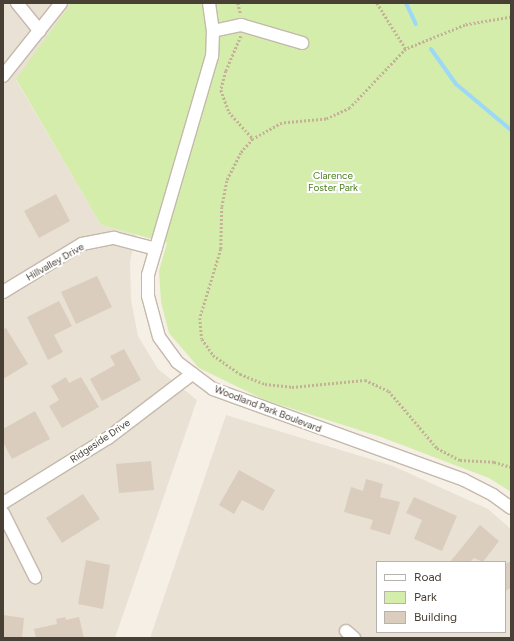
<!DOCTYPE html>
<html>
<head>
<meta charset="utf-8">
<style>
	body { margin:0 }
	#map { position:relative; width:514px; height:641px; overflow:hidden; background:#f5efe6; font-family:Figtree,sans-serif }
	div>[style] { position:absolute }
	.residential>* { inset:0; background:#e9e1d4 }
	.green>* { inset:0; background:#d4edab }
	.stream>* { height:4px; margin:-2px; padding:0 2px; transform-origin:2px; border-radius:2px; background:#9dd9f7 }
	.building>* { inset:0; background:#dacdbe }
	.path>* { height:2.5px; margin-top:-1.25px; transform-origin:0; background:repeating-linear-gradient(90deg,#c4b198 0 2px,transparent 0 4px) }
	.roads { filter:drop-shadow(1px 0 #c4b9ab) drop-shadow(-1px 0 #c4b9ab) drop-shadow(0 1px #c4b9ab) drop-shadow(0 -1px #c4b9ab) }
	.minor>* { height:12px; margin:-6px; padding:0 6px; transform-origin:6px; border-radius:6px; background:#fff }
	span { translate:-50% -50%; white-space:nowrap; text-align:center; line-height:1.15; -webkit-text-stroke:4px #fff; paint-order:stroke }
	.park-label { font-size:10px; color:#4d8022 }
	.street-label { font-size:10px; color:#483f35 }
	.frame { position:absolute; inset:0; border:4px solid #483f35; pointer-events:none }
	.legend { position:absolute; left:376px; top:561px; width:130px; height:72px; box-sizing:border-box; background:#fff; border:1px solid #b6b2ae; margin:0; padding:5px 7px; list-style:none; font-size:12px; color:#483f35 }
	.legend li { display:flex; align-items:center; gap:8px; height:20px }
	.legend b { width:20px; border:1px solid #b6b2ae }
</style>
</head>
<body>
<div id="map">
	<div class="residential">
		<div style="clip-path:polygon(3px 3px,71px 3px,16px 80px,101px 225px,136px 235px,130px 262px,131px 300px,138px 336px,158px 369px,197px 400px,115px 638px,3px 638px)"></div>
		<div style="clip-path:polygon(evenodd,226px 415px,393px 466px,488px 509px,511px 529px,511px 638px,150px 638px,226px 415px,377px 562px,505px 562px,505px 632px,377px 632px,377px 562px)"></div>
	</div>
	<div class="green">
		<div style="clip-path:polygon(71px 3px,511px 3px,511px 492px,489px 478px,381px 437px,265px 400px,199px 368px,169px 333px,161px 302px,159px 271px,167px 243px,101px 225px,16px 79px)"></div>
	</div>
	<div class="stream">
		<div style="left:406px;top:3px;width:23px;rotate:65deg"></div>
		<div style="left:431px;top:49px;width:43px;rotate:54.5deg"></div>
		<div style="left:456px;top:84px;width:72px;rotate:39.9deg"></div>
	</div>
	<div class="building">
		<div style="clip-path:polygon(56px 194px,70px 221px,39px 238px,24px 211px)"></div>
		<div style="clip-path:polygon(97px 276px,112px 307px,76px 324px,61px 292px)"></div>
		<div style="clip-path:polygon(59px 301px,72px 326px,54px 335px,63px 352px,48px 360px,27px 317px)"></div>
		<div style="clip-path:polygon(6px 328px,28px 364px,3px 379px,3px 330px)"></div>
		<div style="clip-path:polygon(124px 349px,141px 380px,102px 401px,90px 379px,115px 365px,110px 356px)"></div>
		<div style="clip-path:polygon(66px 377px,69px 383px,81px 377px,99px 407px,62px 428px,49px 406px,59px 400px,51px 386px)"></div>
		<div style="clip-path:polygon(35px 411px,50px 439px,12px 459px,3px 442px,3px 429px)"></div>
		<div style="clip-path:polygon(151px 461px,154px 490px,119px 493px,116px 464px)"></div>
		<div style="clip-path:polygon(239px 470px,275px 490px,263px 511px,242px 500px,234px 514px,219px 505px)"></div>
		<div style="clip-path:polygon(366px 479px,383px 484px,380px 497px,400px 502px,390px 535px,370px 529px,373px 520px,344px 512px,351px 487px,363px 491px)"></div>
		<div style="clip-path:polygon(83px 494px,100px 519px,62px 543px,46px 518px)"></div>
		<div style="clip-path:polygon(414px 497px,457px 516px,442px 551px,414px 539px,422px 520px,406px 513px)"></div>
		<div style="clip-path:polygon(480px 525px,499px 541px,483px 562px,474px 558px,470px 562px,450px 562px)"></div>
		<div style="clip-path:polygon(86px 560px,110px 565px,103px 609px,78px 604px)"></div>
		<div style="clip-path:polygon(511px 561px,511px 588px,505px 591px,505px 564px)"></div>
		<div style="clip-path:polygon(3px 615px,24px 618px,22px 638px,3px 638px)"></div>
		<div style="clip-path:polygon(65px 617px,66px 620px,79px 617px,84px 638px,36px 638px,34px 629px,57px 624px,56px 619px)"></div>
	</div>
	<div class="path">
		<div style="left:238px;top:3px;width:12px;rotate:76deg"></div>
		<div style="left:377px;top:3px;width:54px;rotate:57.8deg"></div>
		<div style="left:511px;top:17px;width:47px;rotate:170.1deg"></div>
		<div style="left:465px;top:25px;width:64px;rotate:157.9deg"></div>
		<div style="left:406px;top:49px;width:81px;rotate:133.5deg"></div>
		<div style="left:350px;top:108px;width:26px;rotate:155deg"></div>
		<div style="left:326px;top:119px;width:44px;rotate:174.8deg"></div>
		<div style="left:282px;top:123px;width:33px;rotate:151deg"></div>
		<div style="left:253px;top:139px;width:18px;rotate:131deg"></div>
		<div style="left:241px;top:153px;width:31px;rotate:117deg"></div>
		<div style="left:227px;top:181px;width:26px;rotate:101deg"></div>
		<div style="left:222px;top:207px;width:42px;rotate:91.4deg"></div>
		<div style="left:221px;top:249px;width:72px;rotate:106.9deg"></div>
		<div style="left:200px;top:318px;width:21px;rotate:85deg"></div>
		<div style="left:202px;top:339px;width:19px;rotate:55deg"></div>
		<div style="left:213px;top:355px;width:33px;rotate:35deg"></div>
		<div style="left:240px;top:374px;width:27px;rotate:22deg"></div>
		<div style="left:265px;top:384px;width:27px;rotate:6deg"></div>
		<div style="left:292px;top:387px;width:73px;rotate:-5.5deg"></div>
		<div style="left:365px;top:380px;width:26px;rotate:25deg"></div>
		<div style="left:389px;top:391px;width:75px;rotate:49.9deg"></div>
		<div style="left:437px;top:448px;width:26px;rotate:28deg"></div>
		<div style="left:460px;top:460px;width:34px;rotate:3deg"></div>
		<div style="left:494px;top:462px;width:18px;rotate:16deg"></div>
		<div style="left:241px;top:36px;width:38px;rotate:113deg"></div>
		<div style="left:226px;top:71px;width:20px;rotate:105deg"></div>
		<div style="left:221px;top:90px;width:23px;rotate:70deg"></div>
		<div style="left:229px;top:112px;width:36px;rotate:48deg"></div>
	</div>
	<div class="roads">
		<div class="minor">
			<div style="left:17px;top:3px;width:36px;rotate:51deg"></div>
			<div style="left:209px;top:3px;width:28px;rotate:82deg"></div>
			<div style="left:213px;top:31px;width:25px;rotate:92deg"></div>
			<div style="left:212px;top:56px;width:228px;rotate:106.3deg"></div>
			<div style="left:148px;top:275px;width:21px;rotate:90deg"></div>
			<div style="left:148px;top:296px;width:42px;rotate:75deg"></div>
			<div style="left:159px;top:337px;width:31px;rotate:54deg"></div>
			<div style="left:177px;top:362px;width:45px;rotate:36.9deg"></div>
			<div style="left:213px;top:389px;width:267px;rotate:19.9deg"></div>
			<div style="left:464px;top:480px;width:33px;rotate:27deg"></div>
			<div style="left:493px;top:495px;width:22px;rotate:36deg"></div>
			<div style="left:213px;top:31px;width:29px;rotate:-12deg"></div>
			<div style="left:241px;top:25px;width:64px;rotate:16.4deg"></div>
			<div style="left:3px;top:76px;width:93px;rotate:-51.5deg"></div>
			<div style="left:3px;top:292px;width:92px;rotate:-31.3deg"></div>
			<div style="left:82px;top:244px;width:33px;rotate:-11deg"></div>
			<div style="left:114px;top:238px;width:43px;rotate:14.7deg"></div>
			<div style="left:3px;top:503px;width:123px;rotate:-31.8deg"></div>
			<div style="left:108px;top:438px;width:106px;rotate:-37.3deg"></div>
			<div style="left:3px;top:513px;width:72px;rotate:63.4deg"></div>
			<div style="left:346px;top:631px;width:11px;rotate:41deg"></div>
		</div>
	</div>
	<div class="park-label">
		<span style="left:333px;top:181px">Clarence<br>Foster Park</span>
	</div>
	<div class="street-label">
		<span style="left:55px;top:262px;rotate:-30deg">Hillvalley Drive</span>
		<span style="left:268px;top:409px;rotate:21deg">Woodland Park Boulevard</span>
		<span style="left:100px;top:441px;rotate:-34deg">Ridgeside Drive</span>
	</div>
	<div class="frame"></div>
	<ul class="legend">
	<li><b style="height:5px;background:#fff"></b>Road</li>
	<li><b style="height:11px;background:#d4edab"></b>Park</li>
	<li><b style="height:11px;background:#dacdbe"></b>Building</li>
	</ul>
</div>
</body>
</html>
